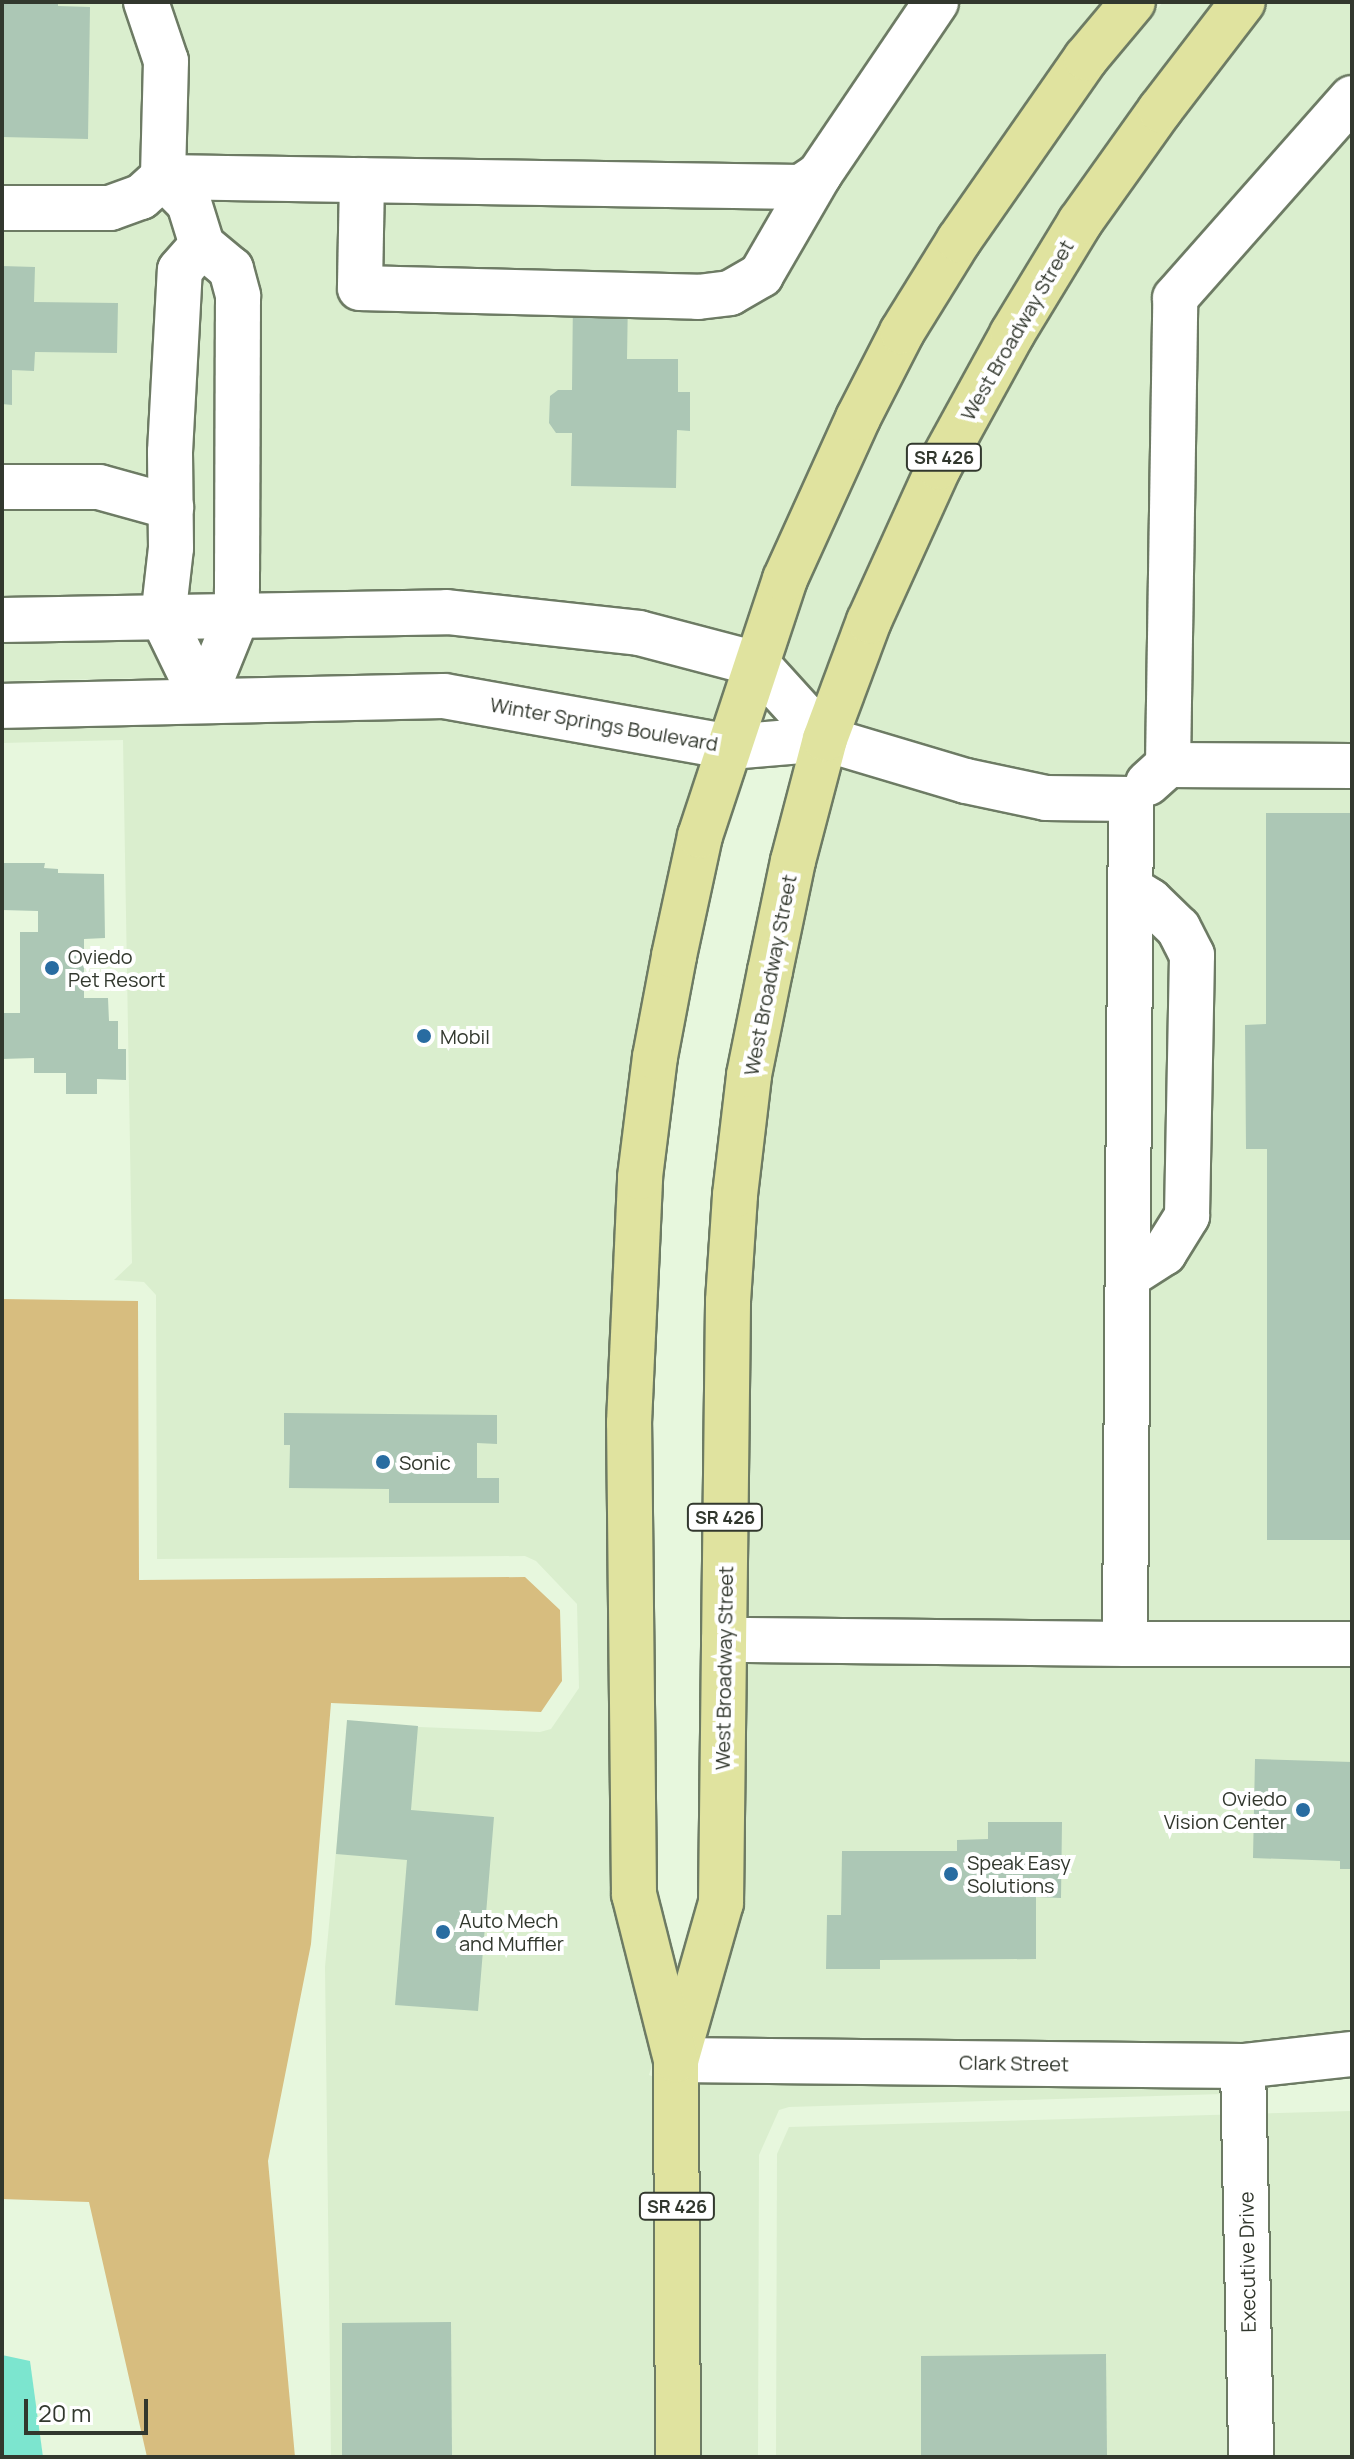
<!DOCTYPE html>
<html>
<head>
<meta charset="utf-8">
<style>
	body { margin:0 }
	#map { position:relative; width:1354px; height:2459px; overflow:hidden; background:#e7f7dd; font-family:Manrope,sans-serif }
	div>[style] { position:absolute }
	.built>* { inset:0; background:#daeece }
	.green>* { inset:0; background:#d7bd7f }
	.water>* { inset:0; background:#7ce5cf }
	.building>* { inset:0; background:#acc7b5 }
	.roads { filter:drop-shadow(2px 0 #6d7b64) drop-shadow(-2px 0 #6d7b64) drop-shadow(0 2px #6d7b64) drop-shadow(0 -2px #6d7b64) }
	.minor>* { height:44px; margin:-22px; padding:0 22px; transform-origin:22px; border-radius:22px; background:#fff }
	.major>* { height:44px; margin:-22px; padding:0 22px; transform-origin:22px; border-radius:22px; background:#e0e39f }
	.dots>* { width:22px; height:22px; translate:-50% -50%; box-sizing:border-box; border:4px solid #fff; border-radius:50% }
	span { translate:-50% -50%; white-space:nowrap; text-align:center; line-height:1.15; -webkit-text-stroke:8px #fff; paint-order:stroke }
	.shield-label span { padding:2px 6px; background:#fff; border:2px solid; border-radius:6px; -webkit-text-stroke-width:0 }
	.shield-label { font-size:18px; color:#32382e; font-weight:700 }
	.street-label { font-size:20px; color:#32382e }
	.poi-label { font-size:20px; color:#32382e }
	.left { translate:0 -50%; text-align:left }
	.right { translate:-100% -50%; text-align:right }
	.frame { position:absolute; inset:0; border:4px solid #32382e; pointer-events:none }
	.scale { position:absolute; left:24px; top:2399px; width:124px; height:36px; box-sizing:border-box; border:4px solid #32382e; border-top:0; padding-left:10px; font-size:24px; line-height:28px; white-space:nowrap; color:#32382e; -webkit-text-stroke:6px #fff; paint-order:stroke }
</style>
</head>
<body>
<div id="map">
	<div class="built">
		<div style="clip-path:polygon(2px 2px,1104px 2px,1003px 134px,942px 226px,744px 636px,641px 609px,447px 588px,2px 596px)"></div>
		<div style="clip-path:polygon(1163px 2px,1214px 2px,1063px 207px,995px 321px,850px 612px,817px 697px,782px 658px,804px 591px,877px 430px,920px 345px,1037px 163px,1102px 74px)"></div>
		<div style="clip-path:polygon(1265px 2px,1352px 2px,1352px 2031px,1242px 2042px,705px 2036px,755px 1197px,770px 1079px,812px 870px,850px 732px,888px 631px,957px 478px,1030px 347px,1096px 236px,1254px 22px)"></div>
		<div style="clip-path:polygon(446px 636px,635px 656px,729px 682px,716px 720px,444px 672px,2px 681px,2px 644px)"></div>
		<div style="clip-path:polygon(442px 720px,701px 766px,680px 831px,635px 1054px,619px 1176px,611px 1308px,608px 1422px,654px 2059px,649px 2075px,654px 2077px,657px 2457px,331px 2457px,325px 1967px,348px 1724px,540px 1732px,551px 1729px,579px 1688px,577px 1604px,536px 1561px,525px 1556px,157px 1559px,156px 1295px,144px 1282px,114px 1280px,132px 1263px,123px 740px,2px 743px,2px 729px)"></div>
		<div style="clip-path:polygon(697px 2084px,1223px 2090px,1222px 2094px,789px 2107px,779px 2110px,759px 2155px,758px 2457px,699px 2457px)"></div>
		<div style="clip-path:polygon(1352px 2111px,1352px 2457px,776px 2457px,777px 2154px,789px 2127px)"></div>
	</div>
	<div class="green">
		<div style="clip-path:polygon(2px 1299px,138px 1301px,139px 1580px,525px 1577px,560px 1610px,562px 1681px,541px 1712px,331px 1703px,311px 1944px,268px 2161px,295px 2457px,147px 2457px,89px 2202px,2px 2199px)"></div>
	</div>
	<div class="water">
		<div style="clip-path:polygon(2px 2355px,30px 2361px,43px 2457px,2px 2457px)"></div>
	</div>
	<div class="building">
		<div style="clip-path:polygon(2px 2px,58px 2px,58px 6px,90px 7px,88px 139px,2px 137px)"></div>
		<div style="clip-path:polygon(2px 266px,35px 267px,34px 302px,118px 303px,117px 353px,35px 352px,34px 371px,12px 370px,12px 405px,2px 404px)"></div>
		<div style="clip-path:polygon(573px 296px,628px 297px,627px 359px,678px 359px,678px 392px,690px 392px,690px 431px,677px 430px,676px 488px,571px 486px,572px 433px,556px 433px,549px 423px,550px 396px,558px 390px,572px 390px)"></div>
		<div style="clip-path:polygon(1266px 813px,1352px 813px,1352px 1540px,1267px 1540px,1267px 1149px,1246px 1149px,1245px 1025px,1266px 1024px)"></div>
		<div style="clip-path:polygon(2px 863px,45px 863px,44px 868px,58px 869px,58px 873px,104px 874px,105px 938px,84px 939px,84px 998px,108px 998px,109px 1021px,118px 1021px,118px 1049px,126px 1049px,126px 1080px,97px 1079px,97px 1094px,66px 1094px,66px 1073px,34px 1073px,34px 1058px,2px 1059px,2px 1013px,20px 1013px,20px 932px,38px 932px,38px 911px,2px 910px)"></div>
		<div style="clip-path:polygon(284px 1413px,497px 1415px,497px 1444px,477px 1443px,477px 1478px,499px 1478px,499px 1503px,389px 1503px,389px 1489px,289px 1488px,290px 1445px,284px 1445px)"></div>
		<div style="clip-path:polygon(347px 1720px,418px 1726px,411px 1810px,494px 1817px,478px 2011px,395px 2005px,407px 1860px,336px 1854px)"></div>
		<div style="clip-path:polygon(1255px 1759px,1352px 1762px,1352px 1869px,1340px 1869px,1340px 1861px,1253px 1858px)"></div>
		<div style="clip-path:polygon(988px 1822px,1062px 1822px,1061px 1898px,1036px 1897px,1036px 1959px,880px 1960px,880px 1969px,826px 1969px,827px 1915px,841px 1915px,842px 1851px,957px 1851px,957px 1840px,988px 1839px)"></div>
		<div style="clip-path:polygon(451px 2322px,452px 2457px,342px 2457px,342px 2323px)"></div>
		<div style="clip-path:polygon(1106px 2354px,1107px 2457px,921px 2457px,921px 2356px)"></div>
	</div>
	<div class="roads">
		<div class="minor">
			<div style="left:146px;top:2px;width:62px;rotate:71.3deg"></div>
			<div style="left:166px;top:61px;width:116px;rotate:91.5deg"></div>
			<div style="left:163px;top:177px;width:37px;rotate:45deg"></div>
			<div style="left:189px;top:203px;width:44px;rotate:72.8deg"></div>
			<div style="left:362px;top:180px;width:108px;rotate:91.1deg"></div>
			<div style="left:360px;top:288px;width:338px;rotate:1.5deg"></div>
			<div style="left:698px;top:297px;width:32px;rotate:-7deg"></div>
			<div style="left:730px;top:293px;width:36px;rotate:-30deg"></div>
			<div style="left:761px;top:275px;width:116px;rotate:-59.9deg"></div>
			<div style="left:2px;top:208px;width:108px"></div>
			<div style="left:110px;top:208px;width:33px;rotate:-20deg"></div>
			<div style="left:141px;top:197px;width:30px;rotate:-42deg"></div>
			<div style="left:163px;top:177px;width:638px;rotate:0.9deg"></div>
			<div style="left:801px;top:187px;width:22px;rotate:-34deg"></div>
			<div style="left:819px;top:175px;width:209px;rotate:-55.9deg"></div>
			<div style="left:202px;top:245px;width:38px;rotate:40deg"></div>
			<div style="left:231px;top:269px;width:28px;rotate:75deg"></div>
			<div style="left:238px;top:296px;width:320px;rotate:90.2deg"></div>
			<div style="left:237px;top:616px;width:91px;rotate:112deg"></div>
			<div style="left:203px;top:700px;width:91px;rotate:-116deg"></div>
			<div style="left:163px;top:618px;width:70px;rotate:-83.5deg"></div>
			<div style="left:171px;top:548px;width:96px;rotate:-90.6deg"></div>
			<div style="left:170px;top:452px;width:182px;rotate:-86.9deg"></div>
			<div style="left:180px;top:270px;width:33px;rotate:-49deg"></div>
			<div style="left:2px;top:487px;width:97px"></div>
			<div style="left:99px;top:487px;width:75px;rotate:15.5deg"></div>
			<div style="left:2px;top:620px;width:445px;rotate:-1deg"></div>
			<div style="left:447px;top:612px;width:193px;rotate:6.2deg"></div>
			<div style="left:639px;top:633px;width:122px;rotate:14.7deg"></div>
			<div style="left:757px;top:664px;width:101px;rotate:47.8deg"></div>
			<div style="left:2px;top:706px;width:442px;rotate:-1.3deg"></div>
			<div style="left:444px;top:696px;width:291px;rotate:10.1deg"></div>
			<div style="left:730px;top:747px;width:95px;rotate:-4.8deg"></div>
			<div style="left:825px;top:739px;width:147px;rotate:16.6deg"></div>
			<div style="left:966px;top:781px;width:82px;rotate:12deg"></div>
			<div style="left:1046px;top:798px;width:85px;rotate:0.7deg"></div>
			<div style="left:1131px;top:799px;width:845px;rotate:90.41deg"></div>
			<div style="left:1125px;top:1644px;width:401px;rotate:-179.4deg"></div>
			<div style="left:1168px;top:765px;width:467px;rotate:-89.1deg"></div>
			<div style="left:1175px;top:298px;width:267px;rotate:-48.5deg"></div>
			<div style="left:1148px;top:783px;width:27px;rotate:-42deg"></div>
			<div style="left:1168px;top:765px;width:184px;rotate:0.3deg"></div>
			<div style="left:1128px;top:1276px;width:43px;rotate:-32.6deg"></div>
			<div style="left:1164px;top:1253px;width:44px;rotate:-58.1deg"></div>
			<div style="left:1187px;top:1216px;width:261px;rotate:-88.9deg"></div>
			<div style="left:1192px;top:955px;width:30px;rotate:-117deg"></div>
			<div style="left:1178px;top:928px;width:39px;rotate:-136deg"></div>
			<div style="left:1150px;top:901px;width:22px;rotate:-148deg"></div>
			<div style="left:1125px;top:1644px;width:227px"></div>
			<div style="left:676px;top:2060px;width:567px;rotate:0.61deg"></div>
			<div style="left:1243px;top:2066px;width:110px;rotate:-6.3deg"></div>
			<div style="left:1243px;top:2066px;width:391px;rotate:88.8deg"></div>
		</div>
		<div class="major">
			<div style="left:677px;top:2057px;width:160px;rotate:-74.1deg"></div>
			<div style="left:721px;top:1903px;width:602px;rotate:-89.33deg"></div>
			<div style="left:728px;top:1301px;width:106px;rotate:-86.2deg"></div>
			<div style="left:735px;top:1195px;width:121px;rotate:-83.3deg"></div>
			<div style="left:749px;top:1075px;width:106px;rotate:-78.6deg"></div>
			<div style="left:770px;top:971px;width:112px;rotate:-78.2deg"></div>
			<div style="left:793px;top:861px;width:126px;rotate:-75.3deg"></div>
			<div style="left:825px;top:739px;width:126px;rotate:-69.6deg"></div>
			<div style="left:869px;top:621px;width:169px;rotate:-65.6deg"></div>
			<div style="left:939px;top:467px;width:152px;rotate:-61.2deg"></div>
			<div style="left:1012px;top:334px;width:131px;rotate:-58.7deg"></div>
			<div style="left:1080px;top:222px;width:138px;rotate:-54.5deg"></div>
			<div style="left:1160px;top:110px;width:136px;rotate:-52.5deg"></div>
			<div style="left:678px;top:2457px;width:397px;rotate:-90.3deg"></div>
			<div style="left:676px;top:2060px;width:171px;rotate:-104.2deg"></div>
			<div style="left:634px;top:1894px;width:471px;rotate:-90.6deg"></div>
			<div style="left:629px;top:1423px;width:246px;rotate:-87.4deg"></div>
			<div style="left:640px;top:1177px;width:121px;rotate:-82.9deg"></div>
			<div style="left:655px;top:1057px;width:103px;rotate:-79.3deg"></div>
			<div style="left:674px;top:956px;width:123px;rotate:-77.8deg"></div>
			<div style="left:700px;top:836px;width:271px;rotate:-71.7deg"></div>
			<div style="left:785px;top:579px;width:177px;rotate:-65.6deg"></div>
			<div style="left:858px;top:418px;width:97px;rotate:-62.9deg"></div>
			<div style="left:902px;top:332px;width:108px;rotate:-58.2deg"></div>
			<div style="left:959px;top:240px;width:222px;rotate:-55.1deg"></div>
			<div style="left:1086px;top:58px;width:73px;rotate:-50deg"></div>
		</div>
	</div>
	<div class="dots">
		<div style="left:52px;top:968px;background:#286ca1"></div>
		<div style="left:424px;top:1036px;background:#286ca1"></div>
		<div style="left:383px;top:1462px;background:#286ca1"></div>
		<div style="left:1303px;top:1810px;background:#286ca1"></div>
		<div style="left:951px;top:1874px;background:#286ca1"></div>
		<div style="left:443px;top:1932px;background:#286ca1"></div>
	</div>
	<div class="shield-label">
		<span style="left:944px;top:457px">SR 426</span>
		<span style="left:725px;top:1517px">SR 426</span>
		<span style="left:677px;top:2206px">SR 426</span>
	</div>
	<div class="street-label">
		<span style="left:1017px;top:330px;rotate:-60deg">West Broadway Street</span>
		<span style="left:604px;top:724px;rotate:10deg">Winter Springs Boulevard</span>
		<span style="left:770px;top:975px;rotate:-79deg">West Broadway Street</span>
		<span style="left:724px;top:1668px;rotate:-89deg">West Broadway Street</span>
		<span style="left:1014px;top:2063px;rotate:1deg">Clark Street</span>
		<span style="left:1247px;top:2262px;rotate:-91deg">Executive Drive</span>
	</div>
	<div class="poi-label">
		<span class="left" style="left:68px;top:968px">Oviedo<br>Pet Resort</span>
		<span class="left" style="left:440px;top:1036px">Mobil</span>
		<span class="left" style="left:399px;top:1462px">Sonic</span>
		<span class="right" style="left:1287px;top:1810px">Oviedo<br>Vision Center</span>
		<span class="left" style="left:967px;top:1874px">Speak Easy<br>Solutions</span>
		<span class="left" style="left:459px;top:1932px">Auto Mech<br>and Muffler</span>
	</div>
	<div class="frame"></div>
	<div class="scale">20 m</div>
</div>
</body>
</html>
